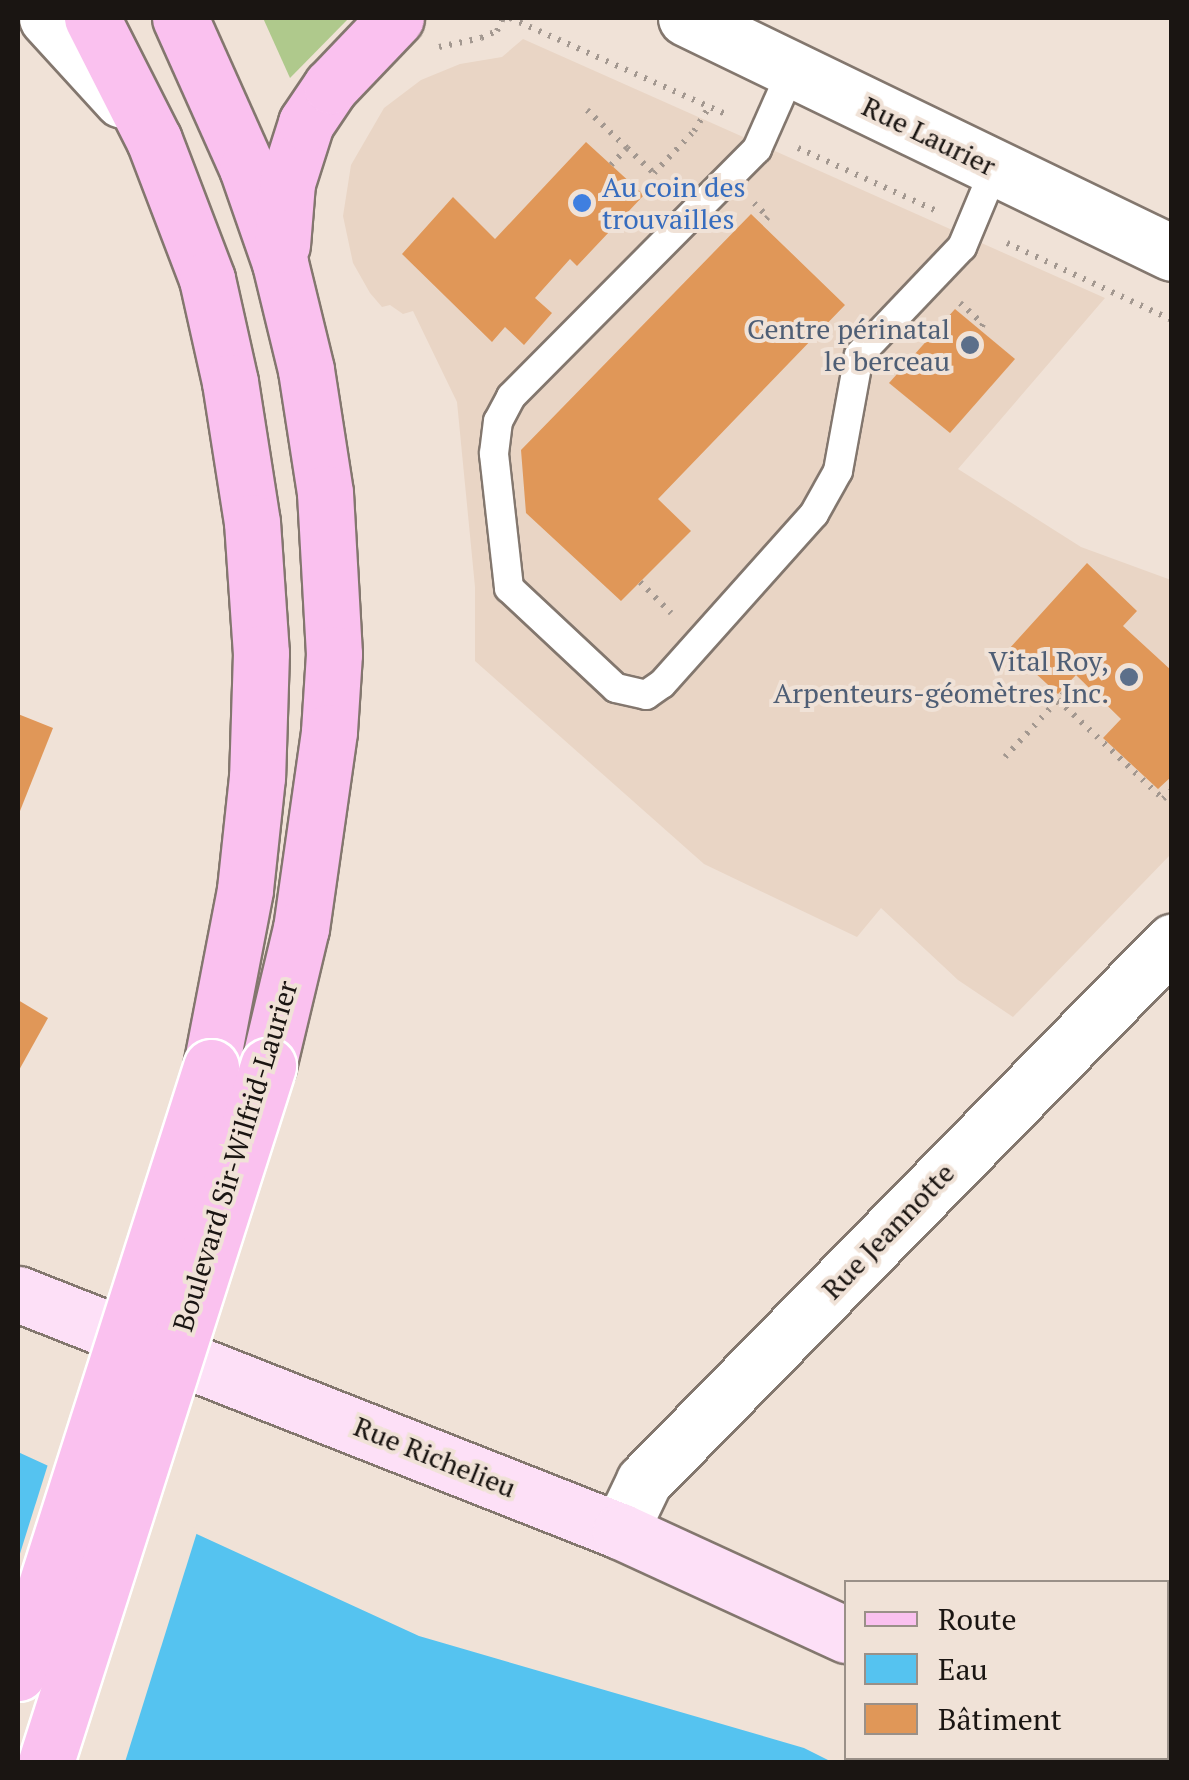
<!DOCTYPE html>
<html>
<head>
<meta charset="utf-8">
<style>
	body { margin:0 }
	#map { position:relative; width:1189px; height:1780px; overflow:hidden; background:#f0e2d7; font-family:"PT Serif",serif }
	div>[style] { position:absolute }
	.built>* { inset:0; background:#e9d5c5 }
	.green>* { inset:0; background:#afc98c }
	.water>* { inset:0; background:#55c3f0 }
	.pier>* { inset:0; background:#f0e2d7 }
	.building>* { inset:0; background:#e09758 }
	.path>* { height:6px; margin-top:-3px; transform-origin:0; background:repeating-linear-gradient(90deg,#a39890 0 2.5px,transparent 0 10.5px) }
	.roads { filter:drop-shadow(2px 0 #83776e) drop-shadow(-2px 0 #83776e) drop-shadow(0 2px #83776e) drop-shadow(0 -2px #83776e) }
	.service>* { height:28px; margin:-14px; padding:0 14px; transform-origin:14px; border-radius:14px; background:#fff }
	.tertiary>* { height:55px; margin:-27.5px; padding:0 27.5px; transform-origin:27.5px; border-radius:27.5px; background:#fff }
	.secondary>* { height:55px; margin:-27.5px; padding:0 27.5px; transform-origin:27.5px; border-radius:27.5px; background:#fde0f7 }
	.primary>* { height:55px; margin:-27.5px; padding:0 27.5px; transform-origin:27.5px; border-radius:27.5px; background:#fac1ef }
	.bridges { filter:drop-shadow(2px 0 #fff) drop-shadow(-2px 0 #fff) drop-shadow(0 2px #fff) drop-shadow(0 -2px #fff) }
	.primary-bridge>* { height:55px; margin:-27.5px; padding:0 27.5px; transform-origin:27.5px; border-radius:27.5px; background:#fac1ef }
	.dots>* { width:28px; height:28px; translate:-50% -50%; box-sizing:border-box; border:5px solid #f0e2d7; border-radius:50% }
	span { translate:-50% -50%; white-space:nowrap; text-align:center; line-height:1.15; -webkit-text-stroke:8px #f0e2d7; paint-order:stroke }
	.street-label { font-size:28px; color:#1a1512 }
	.shop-label { font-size:28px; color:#366cbe }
	.left { translate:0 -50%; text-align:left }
	.service-label { font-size:28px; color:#4e5e75 }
	.right { translate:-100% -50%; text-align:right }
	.frame { position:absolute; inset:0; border:20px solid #1a1512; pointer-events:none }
	.legend { position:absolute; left:844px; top:1580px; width:325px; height:180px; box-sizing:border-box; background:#f0e2d7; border:2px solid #9a9088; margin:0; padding:12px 18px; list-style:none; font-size:30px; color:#1a1512 }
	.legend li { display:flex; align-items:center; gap:20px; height:50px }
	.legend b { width:50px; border:2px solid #9a9088 }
</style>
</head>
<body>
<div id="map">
	<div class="built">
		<div style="clip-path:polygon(523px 39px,1105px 298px,958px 469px,1081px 547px,1171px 580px,1171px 854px,1013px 1017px,958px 980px,881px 908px,857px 937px,704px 864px,475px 661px,475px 587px,457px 402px,413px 311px,403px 314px,390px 305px,382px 307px,370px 293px,353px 263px,343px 216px,351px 165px,384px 108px,421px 80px,460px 64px,502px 57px)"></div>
	</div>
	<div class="green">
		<div style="clip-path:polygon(263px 18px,349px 18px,290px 78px)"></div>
	</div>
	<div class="water">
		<div style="clip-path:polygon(18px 1452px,419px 1636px,804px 1748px,832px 1762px,18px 1762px)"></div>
	</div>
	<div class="pier">
		<div style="clip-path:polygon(49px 1461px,198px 1529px,125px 1762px,18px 1762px,18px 1560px)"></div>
	</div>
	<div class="building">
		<div style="clip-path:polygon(586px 142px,644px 195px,577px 266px,570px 259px,535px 298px,552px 313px,524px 345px,505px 327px,492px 342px,402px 254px,453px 197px,495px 239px)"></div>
		<div style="clip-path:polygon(751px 214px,845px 305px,658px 499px,691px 531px,621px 601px,526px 513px,521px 450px)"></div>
		<div style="clip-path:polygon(955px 309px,1015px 359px,950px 433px,889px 383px)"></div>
		<div style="clip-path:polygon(1087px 563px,1137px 611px,1123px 626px,1172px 671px,1172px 776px,1158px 789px,1103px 738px,1121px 719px,1076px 675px,1058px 694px,1009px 649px)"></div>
		<div style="clip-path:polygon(18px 714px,53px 728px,18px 816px)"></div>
		<div style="clip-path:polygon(18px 1000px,48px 1018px,18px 1072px)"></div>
	</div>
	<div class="path">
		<div style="left:510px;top:18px;width:239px;rotate:24deg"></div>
		<div style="left:439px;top:47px;width:43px;rotate:-12.1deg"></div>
		<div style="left:481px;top:38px;width:17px;rotate:-24deg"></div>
		<div style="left:497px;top:31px;width:14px;rotate:-65deg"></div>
		<div style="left:587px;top:110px;width:55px;rotate:43.5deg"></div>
		<div style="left:798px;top:148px;width:153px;rotate:24.4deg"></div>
		<div style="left:611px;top:165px;width:23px;rotate:-47deg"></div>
		<div style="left:627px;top:148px;width:37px;rotate:43deg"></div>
		<div style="left:654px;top:173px;width:58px;rotate:-46.4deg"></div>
		<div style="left:694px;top:131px;width:28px;rotate:-58deg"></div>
		<div style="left:754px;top:203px;width:20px;rotate:45deg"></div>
		<div style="left:768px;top:217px;width:10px;rotate:135deg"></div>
		<div style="left:1007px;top:243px;width:182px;rotate:25deg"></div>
		<div style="left:960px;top:303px;width:31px;rotate:42deg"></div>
		<div style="left:983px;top:324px;width:7px;rotate:117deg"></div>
		<div style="left:640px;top:582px;width:44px;rotate:45deg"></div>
		<div style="left:1068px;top:683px;width:4px;rotate:45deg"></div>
		<div style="left:1071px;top:686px;width:19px;rotate:133deg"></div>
		<div style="left:1058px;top:700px;width:144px;rotate:43.3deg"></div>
		<div style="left:1163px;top:799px;width:13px;rotate:-45deg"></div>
		<div style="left:1005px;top:757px;width:78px;rotate:-47.1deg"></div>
	</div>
	<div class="roads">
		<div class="service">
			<div style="left:792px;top:70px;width:86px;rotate:113.9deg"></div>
			<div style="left:757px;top:149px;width:349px;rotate:134.8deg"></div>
			<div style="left:511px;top:397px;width:27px;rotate:118deg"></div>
			<div style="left:498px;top:421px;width:33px;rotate:97deg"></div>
			<div style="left:494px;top:454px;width:135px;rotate:83.6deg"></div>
			<div style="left:509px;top:588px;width:146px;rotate:43.1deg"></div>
			<div style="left:616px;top:688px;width:31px;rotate:13deg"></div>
			<div style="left:646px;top:695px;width:19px;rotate:-35deg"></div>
			<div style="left:662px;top:684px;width:228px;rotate:-48.2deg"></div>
			<div style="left:814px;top:514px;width:49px;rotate:-60.8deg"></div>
			<div style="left:838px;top:471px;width:118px;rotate:-79.7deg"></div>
			<div style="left:859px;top:355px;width:149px;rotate:-46.4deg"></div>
			<div style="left:962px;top:247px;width:86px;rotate:-67.3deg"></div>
		</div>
		<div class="tertiary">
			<div style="left:47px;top:18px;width:111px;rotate:47.6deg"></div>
			<div style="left:686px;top:18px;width:540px;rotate:25.81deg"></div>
			<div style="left:620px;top:1531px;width:55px;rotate:-64.4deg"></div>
			<div style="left:644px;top:1481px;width:755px;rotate:-45.59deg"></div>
		</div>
		<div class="secondary">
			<div style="left:18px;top:1294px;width:647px;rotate:21.49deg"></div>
			<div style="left:620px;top:1531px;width:249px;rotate:24.7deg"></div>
			<div style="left:1102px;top:1758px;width:11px;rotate:22deg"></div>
		</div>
		<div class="primary">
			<div style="left:92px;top:18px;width:137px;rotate:63.1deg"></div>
			<div style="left:154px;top:140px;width:149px;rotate:69.1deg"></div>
			<div style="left:207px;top:279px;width:106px;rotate:77.4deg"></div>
			<div style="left:230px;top:382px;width:142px;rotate:81.1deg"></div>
			<div style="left:252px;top:522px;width:131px;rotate:86.1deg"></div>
			<div style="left:261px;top:653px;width:124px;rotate:91.8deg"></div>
			<div style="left:257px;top:777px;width:114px;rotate:96.1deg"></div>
			<div style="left:245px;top:890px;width:180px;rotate:100.9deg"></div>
			<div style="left:180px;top:18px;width:164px;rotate:65.9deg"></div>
			<div style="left:247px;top:168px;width:101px;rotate:70.8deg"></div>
			<div style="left:280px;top:263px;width:110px;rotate:76.3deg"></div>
			<div style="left:306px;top:370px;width:124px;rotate:81.2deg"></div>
			<div style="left:325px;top:493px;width:161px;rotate:86.8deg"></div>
			<div style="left:334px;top:654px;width:78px;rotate:93.7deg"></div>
			<div style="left:329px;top:732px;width:198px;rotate:98.1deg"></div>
			<div style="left:301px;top:928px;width:142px;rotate:103.4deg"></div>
			<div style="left:282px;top:245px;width:62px;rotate:-85.4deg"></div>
			<div style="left:287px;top:183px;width:63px;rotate:-72.4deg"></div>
			<div style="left:306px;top:123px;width:45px;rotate:-56deg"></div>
			<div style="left:331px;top:86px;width:94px;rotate:-46.3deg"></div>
		</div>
	</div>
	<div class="bridges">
		<div class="primary-bridge">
			<div style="left:18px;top:1673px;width:636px;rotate:-72.33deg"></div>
			<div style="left:46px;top:1762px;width:731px;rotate:-72.31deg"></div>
		</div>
	</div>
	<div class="dots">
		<div style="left:582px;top:203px;background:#3f7fe0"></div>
		<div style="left:970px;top:345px;background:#5c6f8a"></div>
		<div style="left:1129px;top:677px;background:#5c6f8a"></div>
	</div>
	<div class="street-label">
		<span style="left:929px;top:136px;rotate:26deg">Rue Laurier</span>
		<span style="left:235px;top:1156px;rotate:-73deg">Boulevard Sir-Wilfrid-Laurier</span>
		<span style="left:888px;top:1231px;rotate:-46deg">Rue Jeannotte</span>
		<span style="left:435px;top:1457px;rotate:22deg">Rue Richelieu</span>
	</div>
	<div class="shop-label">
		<span class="left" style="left:602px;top:203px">Au coin des<br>trouvailles</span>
	</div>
	<div class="service-label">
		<span class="right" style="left:950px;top:345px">Centre périnatal<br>le berceau</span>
		<span class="right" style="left:1109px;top:677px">Vital Roy,<br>Arpenteurs-géomètres Inc.</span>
	</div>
	<div class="frame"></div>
	<ul class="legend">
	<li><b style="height:12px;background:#fac1ef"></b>Route</li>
	<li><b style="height:28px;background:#55c3f0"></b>Eau</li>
	<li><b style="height:28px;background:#e09758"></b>Bâtiment</li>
	</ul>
</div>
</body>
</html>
